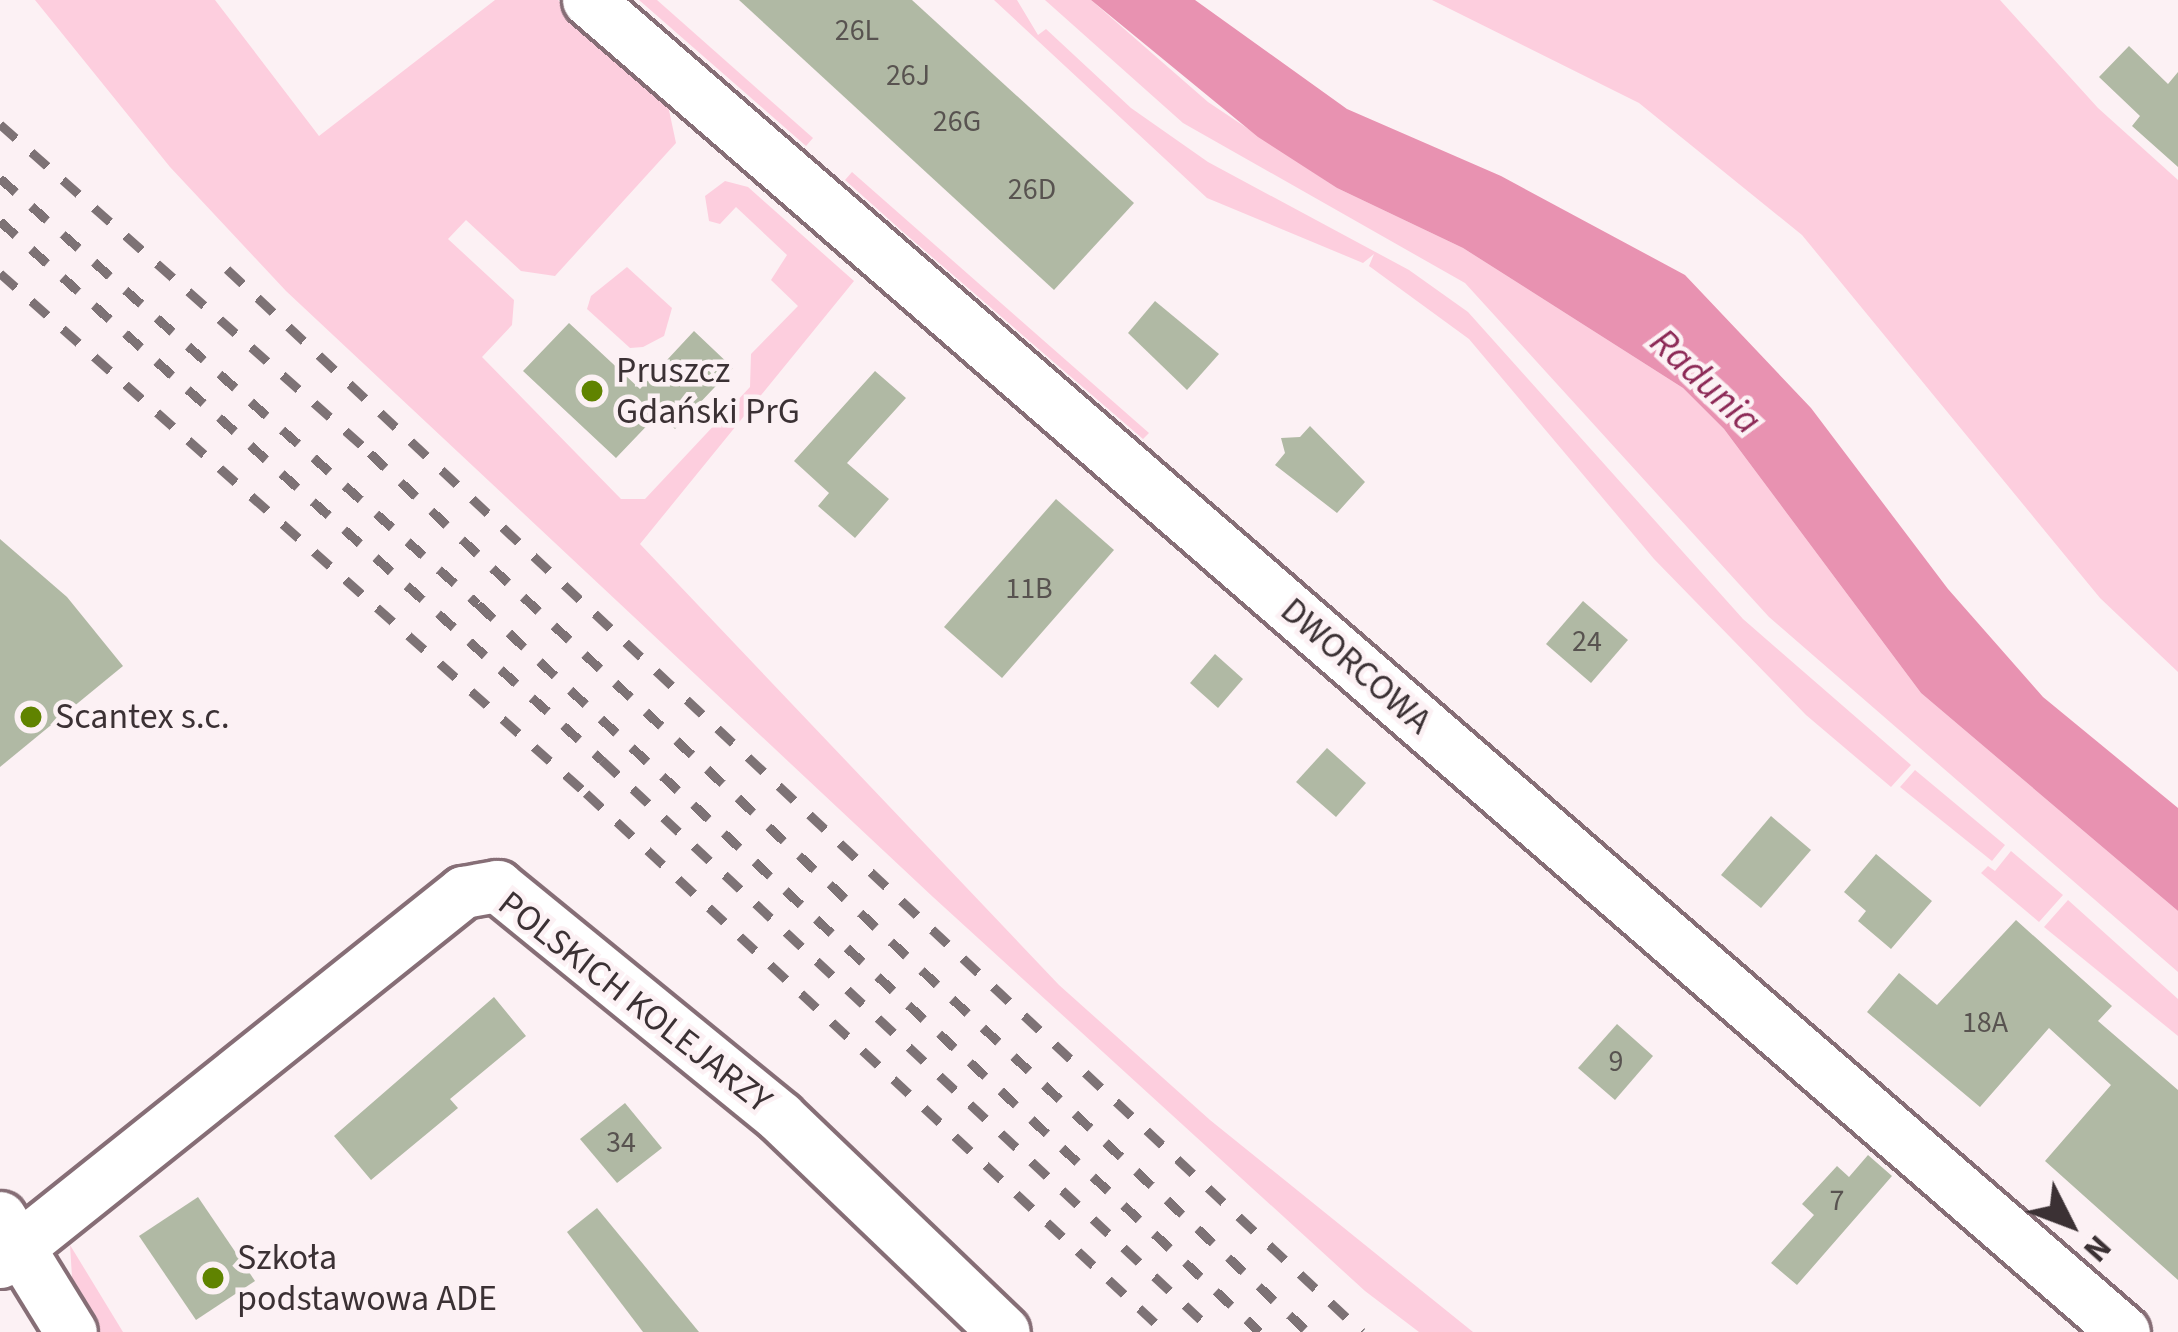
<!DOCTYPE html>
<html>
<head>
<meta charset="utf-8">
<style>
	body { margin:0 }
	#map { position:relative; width:2178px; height:1332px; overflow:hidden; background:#fcf1f4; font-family:"Source Sans 3",sans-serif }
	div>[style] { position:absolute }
	.green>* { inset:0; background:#fdcede }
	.water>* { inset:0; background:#e892b1 }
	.building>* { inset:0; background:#b0b9a4 }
	.roads { filter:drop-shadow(3px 0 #866e76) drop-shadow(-3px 0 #866e76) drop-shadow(0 3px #866e76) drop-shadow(0 -3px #866e76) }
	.minor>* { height:51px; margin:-25.5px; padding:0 25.5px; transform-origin:25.5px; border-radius:25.5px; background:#fff }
	.rail>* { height:9px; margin-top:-4.5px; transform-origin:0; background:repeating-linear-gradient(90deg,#7d7275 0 21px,transparent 0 42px) }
	.dots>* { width:33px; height:33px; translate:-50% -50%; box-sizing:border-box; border:6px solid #fcf1f4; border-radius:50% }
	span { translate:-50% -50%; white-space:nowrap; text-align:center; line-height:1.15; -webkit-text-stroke:9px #fcf1f4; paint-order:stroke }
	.number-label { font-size:30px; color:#585350 }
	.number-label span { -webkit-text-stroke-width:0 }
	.poi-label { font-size:36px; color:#3b3134 }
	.left { translate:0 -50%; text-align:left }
	.street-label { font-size:36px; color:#3b3134 }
	.water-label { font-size:39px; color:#8c2956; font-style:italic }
	.north { position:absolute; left:2010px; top:1164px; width:120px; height:120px; -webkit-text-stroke:9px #fcf1f4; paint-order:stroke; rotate:132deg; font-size:33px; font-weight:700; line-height:48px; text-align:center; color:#3b3134 }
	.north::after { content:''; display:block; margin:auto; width:42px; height:54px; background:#3b3134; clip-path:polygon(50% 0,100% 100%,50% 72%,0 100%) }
</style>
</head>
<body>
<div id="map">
	<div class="green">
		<div style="clip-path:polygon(35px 0,215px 0,319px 136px,495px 0,558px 0,666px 96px,676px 143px,555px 276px,521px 271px,466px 220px,448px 239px,514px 300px,512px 325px,482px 357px,621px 499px,645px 499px,750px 387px,751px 354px,798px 306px,771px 280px,787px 255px,736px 207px,720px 224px,709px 221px,705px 196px,725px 181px,748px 187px,854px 281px,640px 544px,1059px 985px,1210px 1120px,1473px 1332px,1419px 1332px,1365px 1291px,933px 897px,286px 291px,170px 167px)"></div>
		<div style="clip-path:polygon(639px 0,657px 0,813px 138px,806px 146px)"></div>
		<div style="clip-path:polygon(994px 0,1017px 0,1038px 35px,1046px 29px,1131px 108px,1208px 162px,1409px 270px,1468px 312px,1743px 619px,1911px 765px,1891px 787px,1806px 715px,1654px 559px,1469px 339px,1369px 266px,1374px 254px,1363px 263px,1207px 198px)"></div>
		<div style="clip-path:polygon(1045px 0,1091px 0,1208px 102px,1337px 188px,1463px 248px,1683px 388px,1724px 429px,1921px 693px,2178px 911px,2178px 972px,1769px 617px,1465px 283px,1183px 123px)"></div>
		<div style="clip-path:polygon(1432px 0,2000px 0,2098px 108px,2178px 180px,2178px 672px,2100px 598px,1802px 235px,1639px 103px)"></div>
		<div style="clip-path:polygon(852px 172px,1043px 340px,1149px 433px,1143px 439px,902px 231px,845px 180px)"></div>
		<div style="clip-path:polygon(627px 267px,672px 308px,664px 336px,643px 347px,630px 348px,587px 309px,591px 296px)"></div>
		<div style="clip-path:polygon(1915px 770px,2005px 845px,1992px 861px,1900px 787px)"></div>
		<div style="clip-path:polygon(2011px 851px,2063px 895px,2039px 922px,1981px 873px,1988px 866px,1995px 871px)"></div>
		<div style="clip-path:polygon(2068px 900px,2178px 999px,2178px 1036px,2044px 927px)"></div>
		<div style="clip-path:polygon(70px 1245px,123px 1332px,99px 1332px,73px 1293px)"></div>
	</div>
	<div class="water">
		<div style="clip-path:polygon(1091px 0,1195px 0,1347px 109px,1501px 176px,1685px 275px,1811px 408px,1948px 589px,2043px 697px,2178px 808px,2178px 911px,1921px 693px,1724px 429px,1683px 388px,1463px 248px,1337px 188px,1258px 137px)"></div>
	</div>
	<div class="building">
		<div style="clip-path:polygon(739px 0,912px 0,1134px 203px,1054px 290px)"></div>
		<div style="clip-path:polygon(2129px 46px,2168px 84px,2178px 72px,2178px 167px,2132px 126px,2140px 116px,2099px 77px)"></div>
		<div style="clip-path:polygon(1155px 301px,1219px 354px,1187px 390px,1128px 333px)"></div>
		<div style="clip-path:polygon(569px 323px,640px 389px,694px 331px,733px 368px,675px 429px,659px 413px,616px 458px,523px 371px)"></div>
		<div style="clip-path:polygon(875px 371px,906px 398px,847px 463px,889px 499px,855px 538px,818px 506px,829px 493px,794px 461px)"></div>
		<div style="clip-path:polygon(1310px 426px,1365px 482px,1337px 513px,1275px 465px,1285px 453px,1281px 438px,1300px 437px)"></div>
		<div style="clip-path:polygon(1056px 499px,1114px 550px,1002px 678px,944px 627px)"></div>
		<div style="clip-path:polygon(0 539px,67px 597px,123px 666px,0 767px)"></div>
		<div style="clip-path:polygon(1583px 601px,1628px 640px,1591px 683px,1546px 644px)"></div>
		<div style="clip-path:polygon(1215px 654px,1243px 679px,1218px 708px,1190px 683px)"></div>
		<div style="clip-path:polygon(1327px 748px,1366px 783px,1336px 817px,1296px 782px)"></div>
		<div style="clip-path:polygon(1771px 816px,1811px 850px,1761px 908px,1721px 875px)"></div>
		<div style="clip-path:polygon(1876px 854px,1932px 901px,1891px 949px,1858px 921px,1866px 911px,1844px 892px)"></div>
		<div style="clip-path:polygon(2016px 920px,2112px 1006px,2098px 1021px,2178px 1090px,2178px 1280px,2045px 1161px,2111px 1085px,2049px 1028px,1980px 1107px,1867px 1012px,1899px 973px,1937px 1005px)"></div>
		<div style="clip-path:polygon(494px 997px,526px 1036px,450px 1099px,458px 1108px,371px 1180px,334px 1136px)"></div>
		<div style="clip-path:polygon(1617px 1024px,1653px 1056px,1615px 1100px,1578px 1068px)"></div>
		<div style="clip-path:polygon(625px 1103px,662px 1148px,617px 1183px,580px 1139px)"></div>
		<div style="clip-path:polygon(1868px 1155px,1892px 1176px,1797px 1285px,1771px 1263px,1814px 1215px,1802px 1204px,1837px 1166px,1849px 1177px)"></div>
		<div style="clip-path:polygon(198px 1197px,255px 1281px,196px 1320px,139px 1236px)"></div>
		<div style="clip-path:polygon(597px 1208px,699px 1332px,643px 1332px,567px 1232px)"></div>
	</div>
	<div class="roads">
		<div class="minor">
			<div style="left:588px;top:0;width:2033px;rotate:40.93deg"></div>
			<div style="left:0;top:1217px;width:135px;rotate:58.3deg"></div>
			<div style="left:0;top:1262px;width:593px;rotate:-38.63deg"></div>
			<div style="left:463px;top:892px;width:35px;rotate:-10deg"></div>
			<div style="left:497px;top:886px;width:365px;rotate:39.2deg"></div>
			<div style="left:780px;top:1117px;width:310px;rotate:43.8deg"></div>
		</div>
	</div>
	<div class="rail">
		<div style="left:0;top:124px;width:495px;rotate:41.6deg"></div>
		<div style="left:370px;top:453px;width:1285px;rotate:43.14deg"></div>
		<div style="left:0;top:178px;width:640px;rotate:41.71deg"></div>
		<div style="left:478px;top:604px;width:1068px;rotate:42.95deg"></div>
		<div style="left:0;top:221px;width:808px;rotate:41.84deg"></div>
		<div style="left:602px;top:760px;width:838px;rotate:43.07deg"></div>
		<div style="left:227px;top:269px;width:1555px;rotate:43.12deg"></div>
		<div style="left:0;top:273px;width:783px;rotate:41.58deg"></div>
		<div style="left:586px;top:793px;width:791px;rotate:42.95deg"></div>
	</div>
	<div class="dots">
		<div style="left:592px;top:391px;background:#608300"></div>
		<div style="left:31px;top:717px;background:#608300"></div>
		<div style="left:213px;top:1278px;background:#608300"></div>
	</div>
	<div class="number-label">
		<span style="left:857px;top:31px">26L</span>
		<span style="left:908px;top:76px">26J</span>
		<span style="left:957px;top:122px">26G</span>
		<span style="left:1032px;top:190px">26D</span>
		<span style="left:1029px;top:589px">11B</span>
		<span style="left:1587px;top:642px">24</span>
		<span style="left:1985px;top:1023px">18A</span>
		<span style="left:1616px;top:1062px">9</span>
		<span style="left:621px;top:1143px">34</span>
		<span style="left:1837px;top:1201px">7</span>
	</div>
	<div class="poi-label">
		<span class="left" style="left:616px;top:391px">Pruszcz<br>Gdański PrG</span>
		<span class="left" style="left:55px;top:717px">Scantex s.c.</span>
		<span class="left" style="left:237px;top:1278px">Szkoła<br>podstawowa ADE</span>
	</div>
	<div class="street-label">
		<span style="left:1356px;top:666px;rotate:41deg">DWORCOWA</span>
		<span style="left:635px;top:1002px;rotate:38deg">POLSKICH KOLEJARZY</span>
	</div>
	<div class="water-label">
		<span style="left:1705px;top:382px;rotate:43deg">Radunia</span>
	</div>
	<div class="north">N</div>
</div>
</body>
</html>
